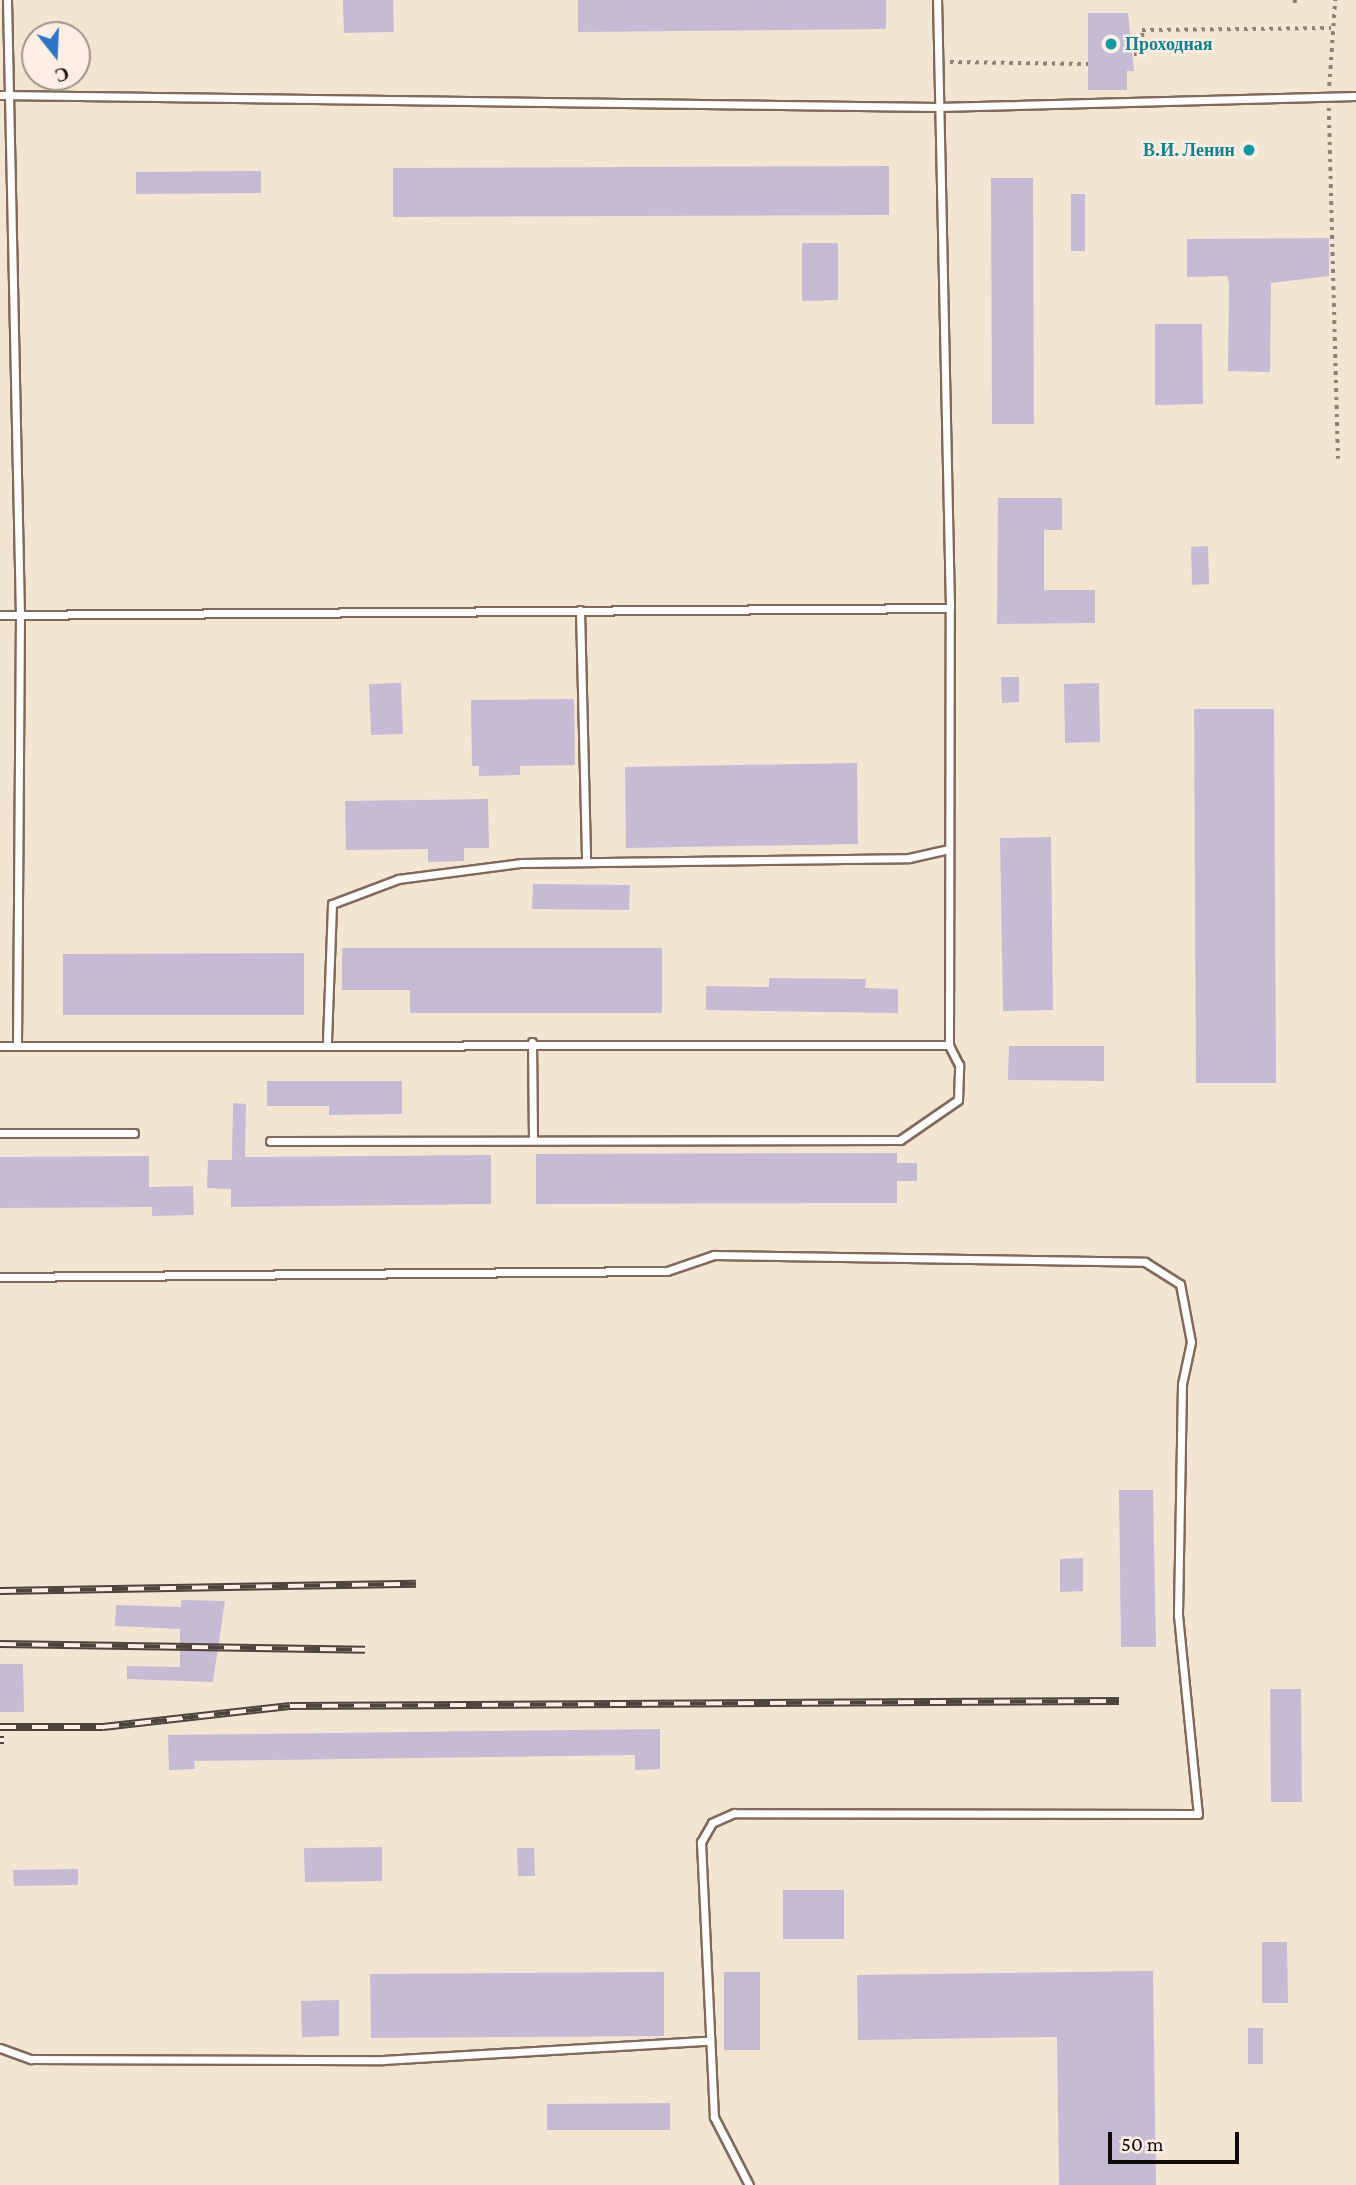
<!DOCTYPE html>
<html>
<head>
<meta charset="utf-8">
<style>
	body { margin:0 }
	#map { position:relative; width:1356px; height:2185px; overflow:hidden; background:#feeee4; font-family:"Crimson Pro",serif }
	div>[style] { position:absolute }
	.industrial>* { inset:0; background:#f2e6d2 }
	.building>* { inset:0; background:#c5bbd5 }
	.path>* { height:3.5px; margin-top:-1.75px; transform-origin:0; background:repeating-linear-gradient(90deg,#8d8179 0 3.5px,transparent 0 8.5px) }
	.roads { filter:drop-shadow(2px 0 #81695b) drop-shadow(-2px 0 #81695b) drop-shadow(0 2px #81695b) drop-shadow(0 -2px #81695b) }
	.service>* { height:7px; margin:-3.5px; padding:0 3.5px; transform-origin:3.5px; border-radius:3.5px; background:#fff }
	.rail>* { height:8px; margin-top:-4px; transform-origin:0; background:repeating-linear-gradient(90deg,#feeee4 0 16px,#4e443e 0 32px); box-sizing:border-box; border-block:2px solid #4e443e }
	.dots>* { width:19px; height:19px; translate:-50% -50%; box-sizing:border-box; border:4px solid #feeee4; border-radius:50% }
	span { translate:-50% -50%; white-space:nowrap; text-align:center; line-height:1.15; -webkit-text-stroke:5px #feeee4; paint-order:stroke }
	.culture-label { font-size:18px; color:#0d838f; font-weight:700 }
	.left { translate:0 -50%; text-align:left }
	.right { translate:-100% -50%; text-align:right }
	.north { position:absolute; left:21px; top:21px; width:70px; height:70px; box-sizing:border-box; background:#feeee4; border:2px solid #a0938b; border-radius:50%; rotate:162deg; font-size:19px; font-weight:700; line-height:28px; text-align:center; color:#120a05 }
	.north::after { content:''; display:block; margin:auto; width:24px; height:32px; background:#2d75c6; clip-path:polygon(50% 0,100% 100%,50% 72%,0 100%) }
	.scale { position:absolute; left:1108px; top:2132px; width:131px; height:32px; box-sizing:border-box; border:4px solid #120a05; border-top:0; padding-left:9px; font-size:21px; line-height:24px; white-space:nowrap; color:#120a05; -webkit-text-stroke:5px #feeee4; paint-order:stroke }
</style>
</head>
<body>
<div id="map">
	<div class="industrial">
		<div style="clip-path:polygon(evenodd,0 0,1356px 0,1356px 2185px,0 2185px,0 0,35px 35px,77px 35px,77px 77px,35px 77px,35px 35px)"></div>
	</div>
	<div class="building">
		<div style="clip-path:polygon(343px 0,393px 0,394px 32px,344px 33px)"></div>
		<div style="clip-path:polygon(578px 0,886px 0,886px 29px,578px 32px)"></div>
		<div style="clip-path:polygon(1088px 13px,1128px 13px,1134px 71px,1127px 71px,1127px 90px,1088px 90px)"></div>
		<div style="clip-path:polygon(889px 166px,889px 215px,393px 217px,393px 168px)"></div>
		<div style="clip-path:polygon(261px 171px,261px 193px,136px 194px,136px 172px)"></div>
		<div style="clip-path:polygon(991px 178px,1033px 178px,1034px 424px,992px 424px)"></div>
		<div style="clip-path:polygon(1071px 194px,1085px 194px,1085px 251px,1071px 251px)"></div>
		<div style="clip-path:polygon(1329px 238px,1329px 276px,1271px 283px,1270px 372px,1228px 371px,1229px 283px,1227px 276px,1187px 277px,1187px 239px)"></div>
		<div style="clip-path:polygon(802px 243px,838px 243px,838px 300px,802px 301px)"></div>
		<div style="clip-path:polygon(1155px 324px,1202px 324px,1203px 404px,1155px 405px)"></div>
		<div style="clip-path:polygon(998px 498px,1062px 498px,1062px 530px,1044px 530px,1044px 590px,1095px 590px,1095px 623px,997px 624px)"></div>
		<div style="clip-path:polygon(1208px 546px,1209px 584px,1192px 585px,1191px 547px)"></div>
		<div style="clip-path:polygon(1001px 677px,1019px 677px,1019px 702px,1002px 703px)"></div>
		<div style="clip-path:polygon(401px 683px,403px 734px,371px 735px,369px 684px)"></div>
		<div style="clip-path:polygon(1099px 683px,1100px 742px,1065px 743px,1064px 684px)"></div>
		<div style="clip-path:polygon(574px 699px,575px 765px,520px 766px,520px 775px,479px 776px,479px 766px,472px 766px,471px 700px)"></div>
		<div style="clip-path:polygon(1194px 709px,1274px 709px,1276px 1083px,1196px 1083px)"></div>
		<div style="clip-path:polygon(857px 763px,858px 844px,626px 848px,625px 767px)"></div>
		<div style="clip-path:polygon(488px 799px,489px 848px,464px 848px,464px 861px,428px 862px,428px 849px,346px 850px,345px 801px)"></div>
		<div style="clip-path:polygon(1051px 837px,1053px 1010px,1003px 1011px,1000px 838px)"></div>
		<div style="clip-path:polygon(533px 884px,630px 885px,629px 910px,532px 909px)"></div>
		<div style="clip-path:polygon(342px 948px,662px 948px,662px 1013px,410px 1013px,410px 990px,342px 990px)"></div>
		<div style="clip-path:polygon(304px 953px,304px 1015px,63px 1015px,63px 954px)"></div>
		<div style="clip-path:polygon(769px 978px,866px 979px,865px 988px,898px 989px,898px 1013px,706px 1010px,706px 986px,769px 987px)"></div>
		<div style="clip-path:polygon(1009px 1046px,1104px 1046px,1104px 1081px,1008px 1080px)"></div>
		<div style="clip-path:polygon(267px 1081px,402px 1081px,402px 1114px,329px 1115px,329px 1106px,267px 1106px)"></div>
		<div style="clip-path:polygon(233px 1103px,246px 1104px,245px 1157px,491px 1155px,491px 1204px,231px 1207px,231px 1189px,207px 1188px,208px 1160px,232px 1160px)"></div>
		<div style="clip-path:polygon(897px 1153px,897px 1163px,917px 1163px,917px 1181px,897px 1181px,897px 1203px,536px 1204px,536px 1154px)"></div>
		<div style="clip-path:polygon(149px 1156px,149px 1187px,193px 1186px,194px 1215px,152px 1216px,152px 1207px,0 1208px,0 1157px)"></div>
		<div style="clip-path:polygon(1119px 1490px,1153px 1490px,1156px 1647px,1121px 1647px)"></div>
		<div style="clip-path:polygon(1083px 1558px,1083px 1591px,1060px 1592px,1060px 1559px)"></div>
		<div style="clip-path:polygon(181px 1600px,225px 1601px,213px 1682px,127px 1679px,127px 1666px,180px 1667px,180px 1629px,115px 1626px,116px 1605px,181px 1607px)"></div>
		<div style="clip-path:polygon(0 1664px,23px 1664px,24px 1712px,0 1712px)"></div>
		<div style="clip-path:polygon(1270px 1689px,1301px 1689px,1302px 1802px,1271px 1802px)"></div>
		<div style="clip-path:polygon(660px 1729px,660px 1769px,635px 1770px,635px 1755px,194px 1761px,195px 1769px,169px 1770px,168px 1735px)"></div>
		<div style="clip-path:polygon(382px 1847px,382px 1881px,305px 1882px,304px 1848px)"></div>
		<div style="clip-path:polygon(517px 1848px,534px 1848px,535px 1876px,518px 1876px)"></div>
		<div style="clip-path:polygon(78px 1869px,78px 1885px,14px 1886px,13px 1870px)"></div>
		<div style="clip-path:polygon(783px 1890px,844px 1890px,844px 1939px,783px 1939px)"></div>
		<div style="clip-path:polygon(1262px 1942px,1287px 1942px,1288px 2003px,1262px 2003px)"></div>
		<div style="clip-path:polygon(1153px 1971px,1156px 2185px,1059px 2185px,1057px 2037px,858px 2040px,857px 1975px)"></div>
		<div style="clip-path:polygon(664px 1972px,664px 2036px,371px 2038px,370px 1974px)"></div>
		<div style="clip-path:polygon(724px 1972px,760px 1972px,760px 2050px,724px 2050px)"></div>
		<div style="clip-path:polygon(339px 2000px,339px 2036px,302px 2037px,301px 2001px)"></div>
		<div style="clip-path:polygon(1248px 2028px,1263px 2028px,1263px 2064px,1248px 2064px)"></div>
		<div style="clip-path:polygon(670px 2103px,670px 2130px,547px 2130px,547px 2104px)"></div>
	</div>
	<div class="path">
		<div style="left:1295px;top:0;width:4px;rotate:90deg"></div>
		<div style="left:1134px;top:54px;width:8px"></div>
		<div style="left:1142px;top:54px;width:24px;rotate:-90deg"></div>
		<div style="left:1142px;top:30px;width:189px;rotate:-0.6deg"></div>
		<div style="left:950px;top:62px;width:138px;rotate:0.8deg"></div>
		<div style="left:1329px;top:86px;width:86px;rotate:-86deg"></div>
		<div style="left:1329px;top:108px;width:351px;rotate:88.5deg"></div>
	</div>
	<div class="roads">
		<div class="service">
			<div style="left:7px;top:0;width:615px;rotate:88.79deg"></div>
			<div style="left:20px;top:615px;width:430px;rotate:90.4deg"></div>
			<div style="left:0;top:95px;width:937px;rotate:0.73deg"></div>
			<div style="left:937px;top:107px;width:419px;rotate:-1.5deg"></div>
			<div style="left:580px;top:610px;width:252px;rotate:88.6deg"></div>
			<div style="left:0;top:615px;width:950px;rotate:-0.42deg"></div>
			<div style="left:327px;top:1041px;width:137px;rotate:-87.9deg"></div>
			<div style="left:332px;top:904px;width:71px;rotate:-20.7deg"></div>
			<div style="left:398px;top:879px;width:125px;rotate:-7.4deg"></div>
			<div style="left:522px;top:863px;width:387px;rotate:-0.7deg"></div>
			<div style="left:909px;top:858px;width:41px;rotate:-12.7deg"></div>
			<div style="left:532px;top:1042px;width:97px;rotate:89.4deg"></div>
			<div style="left:0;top:1046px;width:949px;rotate:-0.06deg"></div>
			<div style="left:949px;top:1045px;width:437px;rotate:-89.9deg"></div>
			<div style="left:950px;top:608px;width:608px;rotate:-91.22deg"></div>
			<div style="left:0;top:1133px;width:134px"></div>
			<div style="left:270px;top:1141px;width:630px;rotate:-0.09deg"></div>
			<div style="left:900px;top:1140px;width:70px;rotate:-34.6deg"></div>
			<div style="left:958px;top:1100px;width:35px;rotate:-88deg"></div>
			<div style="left:959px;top:1065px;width:22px;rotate:-117deg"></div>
			<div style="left:0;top:1277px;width:667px;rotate:-0.52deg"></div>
			<div style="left:667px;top:1271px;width:50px;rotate:-18.8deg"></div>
			<div style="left:714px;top:1255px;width:431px;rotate:0.9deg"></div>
			<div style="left:1145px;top:1262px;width:41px;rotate:32.2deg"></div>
			<div style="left:1180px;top:1284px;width:59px;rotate:79.3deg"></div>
			<div style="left:1191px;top:1342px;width:43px;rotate:102.1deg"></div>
			<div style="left:1182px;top:1384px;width:231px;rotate:91deg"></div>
			<div style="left:1178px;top:1615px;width:200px;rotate:84.3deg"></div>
			<div style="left:1198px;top:1814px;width:464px;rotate:-179.9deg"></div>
			<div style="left:734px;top:1813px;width:24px;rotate:156deg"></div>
			<div style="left:712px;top:1823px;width:22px;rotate:120deg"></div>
			<div style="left:701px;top:1842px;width:275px;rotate:87.3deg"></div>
			<div style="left:714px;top:2117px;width:76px;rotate:62.8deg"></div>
			<div style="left:0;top:2048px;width:33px;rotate:20deg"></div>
			<div style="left:31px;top:2059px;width:352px;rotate:0.2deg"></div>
			<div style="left:383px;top:2060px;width:325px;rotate:-3.4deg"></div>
		</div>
	</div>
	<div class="rail">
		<div style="left:0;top:1591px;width:416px;rotate:-1deg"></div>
		<div style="left:0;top:1644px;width:365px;rotate:0.9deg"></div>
		<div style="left:0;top:1727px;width:103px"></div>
		<div style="left:103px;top:1727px;width:188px;rotate:-6.4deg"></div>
		<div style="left:290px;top:1706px;width:829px;rotate:-0.35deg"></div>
		<div style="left:0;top:1740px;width:4px"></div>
	</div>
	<div class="dots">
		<div style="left:1111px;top:44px;background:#0f9aa8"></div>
		<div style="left:1249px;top:150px;background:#0f9aa8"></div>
	</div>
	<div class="culture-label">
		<span class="left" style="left:1125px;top:44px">Проходная</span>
		<span class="right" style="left:1235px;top:150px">В.И. Ленин</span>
	</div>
	<div class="north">С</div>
	<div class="scale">50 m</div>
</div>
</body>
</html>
